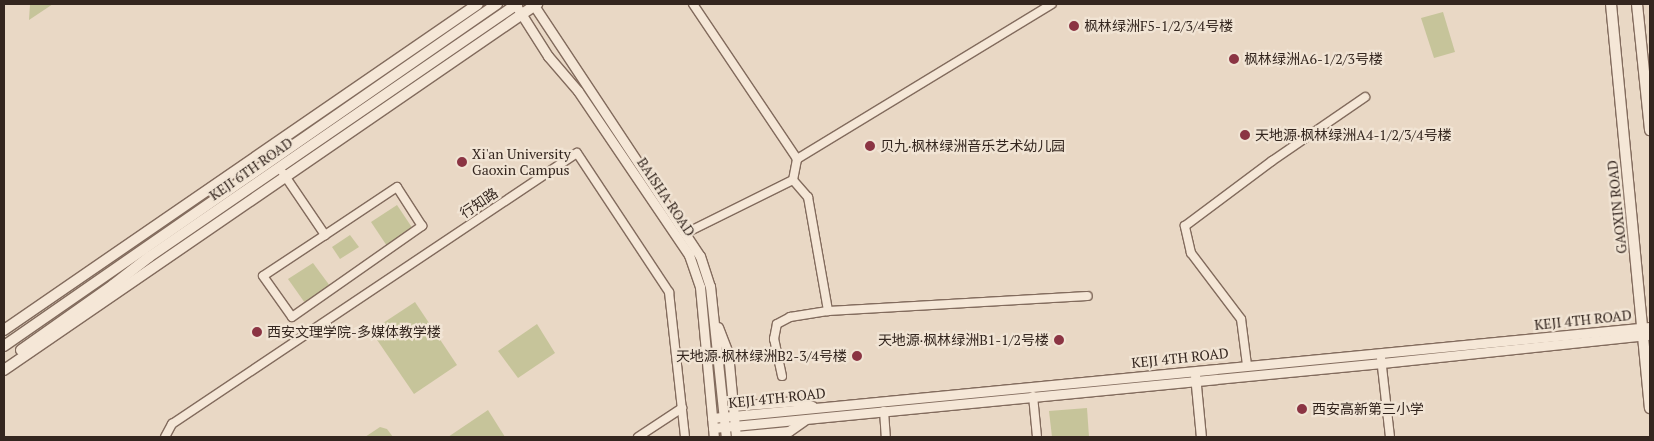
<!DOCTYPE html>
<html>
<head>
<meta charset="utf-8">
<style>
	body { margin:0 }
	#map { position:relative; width:1654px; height:441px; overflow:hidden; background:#e9d8c5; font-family:"PT Serif","Noto Sans SC",serif }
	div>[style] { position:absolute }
	.green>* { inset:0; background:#c6c49a }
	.roads { filter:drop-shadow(1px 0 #826b5d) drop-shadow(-1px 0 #826b5d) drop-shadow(0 1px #826b5d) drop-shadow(0 -1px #826b5d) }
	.minor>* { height:8px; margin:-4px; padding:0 4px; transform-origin:4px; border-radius:4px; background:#f5e7d7 }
	.tertiary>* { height:9px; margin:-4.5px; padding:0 4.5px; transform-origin:4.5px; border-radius:4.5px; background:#f5e7d7 }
	.secondary>* { height:10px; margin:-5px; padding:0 5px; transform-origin:5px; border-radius:5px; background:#f5e7d7 }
	.dots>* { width:14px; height:14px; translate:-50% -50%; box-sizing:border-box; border:2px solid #f1e4d4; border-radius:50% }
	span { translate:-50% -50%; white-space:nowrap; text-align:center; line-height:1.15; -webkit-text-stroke:4.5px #f1e4d4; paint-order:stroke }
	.poi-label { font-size:14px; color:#34261f }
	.left { translate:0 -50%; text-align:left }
	.right { translate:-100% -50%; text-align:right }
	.street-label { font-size:14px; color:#34261f }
	.frame { position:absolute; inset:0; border:5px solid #34261f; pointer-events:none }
</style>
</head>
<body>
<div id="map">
	<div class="green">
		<div style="clip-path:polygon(30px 4px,53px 4px,29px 20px)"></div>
		<div style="clip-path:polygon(1443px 12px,1455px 52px,1434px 58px,1421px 18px)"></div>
		<div style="clip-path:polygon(397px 205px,413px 229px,387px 246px,371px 222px)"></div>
		<div style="clip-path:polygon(350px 235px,359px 247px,340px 259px,332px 247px)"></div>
		<div style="clip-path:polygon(313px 263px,330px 286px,305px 303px,288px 279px)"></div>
		<div style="clip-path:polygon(415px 302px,457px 365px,414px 394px,371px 331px)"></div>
		<div style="clip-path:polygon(537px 324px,555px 353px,518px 378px,498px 351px)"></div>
		<div style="clip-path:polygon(1087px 408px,1089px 437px,1052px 437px,1049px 411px)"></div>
		<div style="clip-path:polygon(488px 410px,505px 437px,448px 437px)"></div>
		<div style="clip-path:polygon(380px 427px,387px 429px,393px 437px,365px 437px)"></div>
	</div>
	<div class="roads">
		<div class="minor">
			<div style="left:693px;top:4px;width:187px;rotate:56.1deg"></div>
			<div style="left:283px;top:173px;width:75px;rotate:55.9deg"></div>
			<div style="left:325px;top:235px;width:74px;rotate:146.5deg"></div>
			<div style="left:263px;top:276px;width:50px;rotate:54.7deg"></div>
			<div style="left:292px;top:317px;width:159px;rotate:-35deg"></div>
			<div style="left:422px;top:226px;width:46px;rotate:-122.7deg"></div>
			<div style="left:397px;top:187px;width:87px;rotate:146.3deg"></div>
			<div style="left:793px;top:180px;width:23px;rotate:49deg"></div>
			<div style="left:808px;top:197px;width:116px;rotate:80deg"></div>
			<div style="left:686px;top:233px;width:119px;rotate:-26.4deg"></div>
			<div style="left:793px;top:180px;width:21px;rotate:-79deg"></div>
			<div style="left:797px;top:159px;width:298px;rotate:-31.3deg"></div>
			<div style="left:1381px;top:358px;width:80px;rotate:83.5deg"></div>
			<div style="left:1247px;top:365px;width:46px;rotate:-97.4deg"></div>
			<div style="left:1241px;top:319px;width:83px;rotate:-127.1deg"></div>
			<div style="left:1191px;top:253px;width:28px;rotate:-103deg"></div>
			<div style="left:1185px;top:226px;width:109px;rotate:-36.8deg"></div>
			<div style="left:1272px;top:161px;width:113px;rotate:-34.5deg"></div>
			<div style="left:782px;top:376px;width:38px;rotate:-102deg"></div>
			<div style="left:774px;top:339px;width:15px;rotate:-79deg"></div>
			<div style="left:777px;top:324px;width:15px;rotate:-28deg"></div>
			<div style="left:790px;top:317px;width:38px;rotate:-9deg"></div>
			<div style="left:828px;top:311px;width:260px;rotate:-3.3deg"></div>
			<div style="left:1033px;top:396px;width:41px;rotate:84.4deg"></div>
			<div style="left:884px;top:411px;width:26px;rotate:86deg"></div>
			<div style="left:165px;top:437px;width:15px;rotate:-62deg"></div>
			<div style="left:172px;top:424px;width:487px;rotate:-33.8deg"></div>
			<div style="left:577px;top:153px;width:167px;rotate:56.5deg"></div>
			<div style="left:669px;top:292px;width:146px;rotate:83.7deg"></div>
			<div style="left:638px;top:437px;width:53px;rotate:-33.4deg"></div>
		</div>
		<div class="tertiary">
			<div style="left:515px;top:4px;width:62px;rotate:57.6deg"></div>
			<div style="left:548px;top:56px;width:46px;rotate:49.4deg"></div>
			<div style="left:578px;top:91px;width:198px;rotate:55.9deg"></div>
			<div style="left:689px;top:255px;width:34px;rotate:71deg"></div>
			<div style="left:700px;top:287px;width:151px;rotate:84.7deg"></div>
			<div style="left:533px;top:4px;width:302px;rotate:56.5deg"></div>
			<div style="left:700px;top:256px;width:32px;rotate:72deg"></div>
			<div style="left:710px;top:286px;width:152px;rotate:84deg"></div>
			<div style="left:718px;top:327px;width:28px;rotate:69deg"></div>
			<div style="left:728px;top:353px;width:84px;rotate:84.6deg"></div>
			<div style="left:1195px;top:375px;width:62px;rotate:84.5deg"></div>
			<div style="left:733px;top:406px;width:64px;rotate:-4.5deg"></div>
			<div style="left:797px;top:401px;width:16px;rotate:18deg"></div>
			<div style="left:712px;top:418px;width:942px;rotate:-5.54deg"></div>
			<div style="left:713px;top:428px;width:672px;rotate:-5.55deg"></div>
			<div style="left:1382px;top:363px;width:269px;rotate:-6deg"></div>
			<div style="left:736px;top:436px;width:53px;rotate:-5.4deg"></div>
			<div style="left:789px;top:431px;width:19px;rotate:-35deg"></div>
		</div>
		<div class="secondary">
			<div style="left:1611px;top:4px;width:406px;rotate:84.5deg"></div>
			<div style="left:1637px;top:4px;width:127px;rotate:84.1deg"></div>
			<div style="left:4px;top:330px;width:575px;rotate:-34.52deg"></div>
			<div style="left:4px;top:346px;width:600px;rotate:-34.75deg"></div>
			<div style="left:21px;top:350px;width:113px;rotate:-35.2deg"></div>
			<div style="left:113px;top:285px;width:46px;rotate:-37.9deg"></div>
			<div style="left:149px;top:257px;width:447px;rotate:-34.5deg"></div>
			<div style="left:4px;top:370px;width:647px;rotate:-34.48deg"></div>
		</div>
	</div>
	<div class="dots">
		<div style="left:1074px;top:26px;background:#8b3443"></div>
		<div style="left:1234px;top:59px;background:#8b3443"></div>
		<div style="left:1245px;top:135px;background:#8b3443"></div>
		<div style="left:870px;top:146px;background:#8b3443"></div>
		<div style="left:462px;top:162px;background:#8b3443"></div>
		<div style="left:257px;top:332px;background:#8b3443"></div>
		<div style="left:1059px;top:340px;background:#8b3443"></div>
		<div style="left:857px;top:356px;background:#8b3443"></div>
		<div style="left:1302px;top:409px;background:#8b3443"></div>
	</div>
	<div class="poi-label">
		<span class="left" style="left:1084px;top:26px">枫林绿洲F5-1/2/3/4号楼</span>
		<span class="left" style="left:1244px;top:59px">枫林绿洲A6-1/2/3号楼</span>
		<span class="left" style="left:1255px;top:135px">天地源·枫林绿洲A4-1/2/3/4号楼</span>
		<span class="left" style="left:880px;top:146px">贝九·枫林绿洲音乐艺术幼儿园</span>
		<span class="left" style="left:472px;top:162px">Xi'an University<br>Gaoxin Campus</span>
		<span class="left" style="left:267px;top:332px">西安文理学院-多媒体教学楼</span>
		<span class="right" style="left:1049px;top:340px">天地源·枫林绿洲B1-1/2号楼</span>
		<span class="right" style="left:847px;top:356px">天地源·枫林绿洲B2-3/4号楼</span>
		<span class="left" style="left:1312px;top:409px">西安高新第三小学</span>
	</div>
	<div class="street-label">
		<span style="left:251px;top:169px;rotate:-35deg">KEJI 6TH ROAD</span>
		<span style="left:666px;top:197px;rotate:56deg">BAISHA ROAD</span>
		<span style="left:479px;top:203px;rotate:-34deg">行知路</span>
		<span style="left:1617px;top:207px;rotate:-96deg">GAOXIN ROAD</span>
		<span style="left:1583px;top:320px;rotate:-6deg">KEJI 4TH ROAD</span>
		<span style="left:1180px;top:358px;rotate:-6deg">KEJI 4TH ROAD</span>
		<span style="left:777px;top:398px;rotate:-6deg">KEJI 4TH ROAD</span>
	</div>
	<div class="frame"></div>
</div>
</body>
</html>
